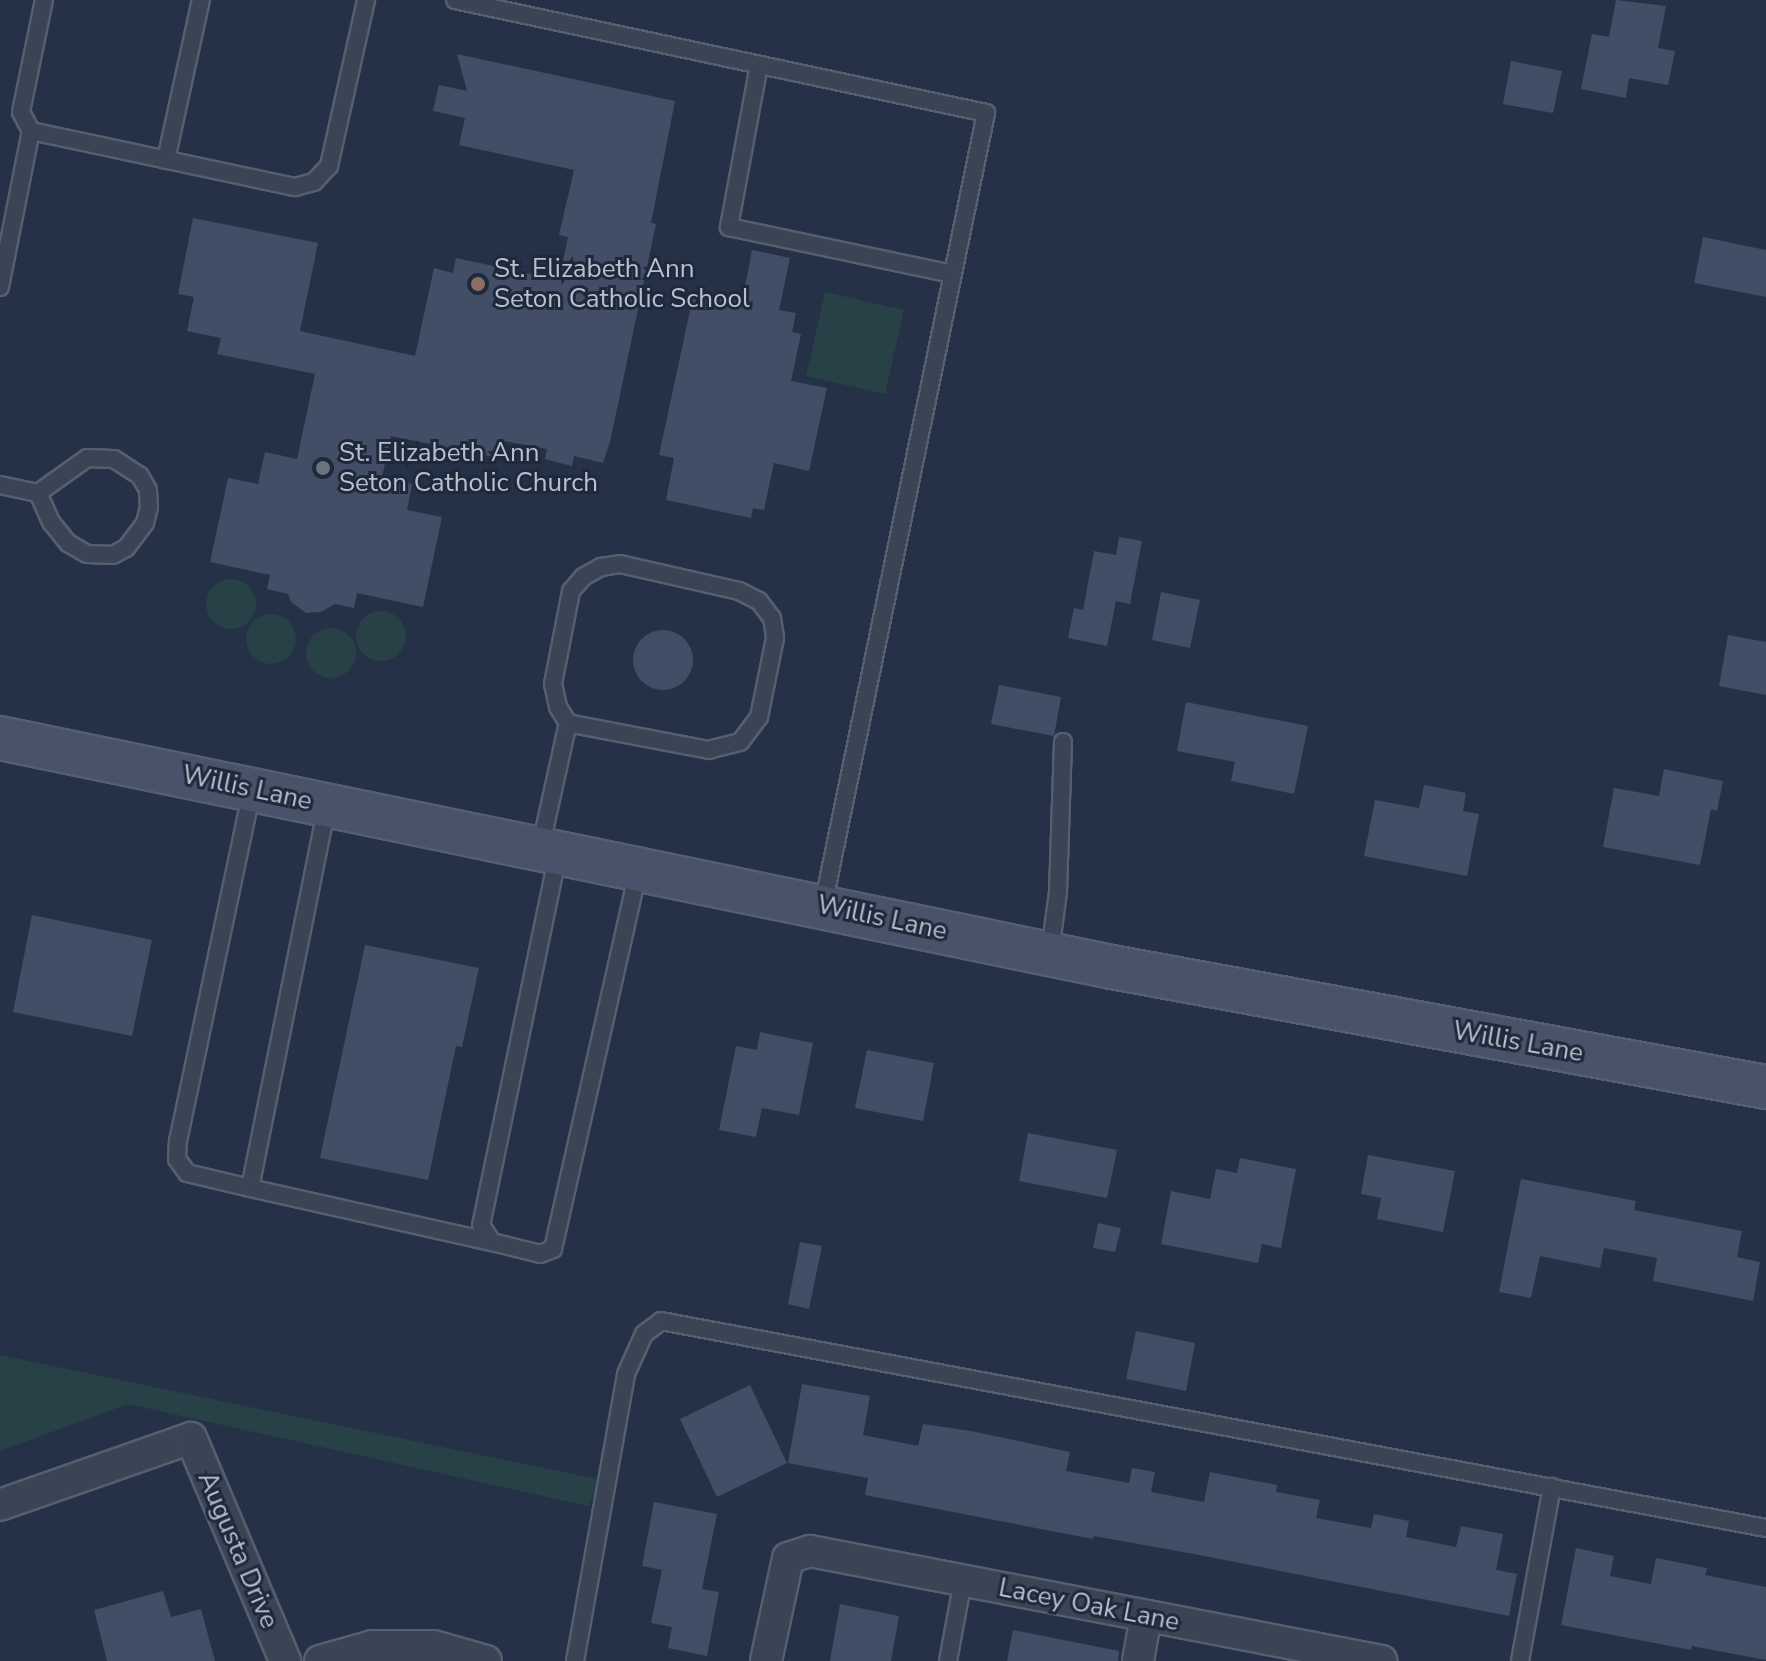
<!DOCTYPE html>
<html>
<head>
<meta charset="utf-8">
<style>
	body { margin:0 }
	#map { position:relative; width:1766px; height:1661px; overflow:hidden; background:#253146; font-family:"Nunito Sans",sans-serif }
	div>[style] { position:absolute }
	.green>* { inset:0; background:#274147 }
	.round { border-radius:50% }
	.building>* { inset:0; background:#424e66 }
	.roads { filter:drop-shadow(2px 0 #555f70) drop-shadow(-2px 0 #555f70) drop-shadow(0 2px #555f70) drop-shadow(0 -2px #555f70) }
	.lane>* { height:16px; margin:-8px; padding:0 8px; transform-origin:8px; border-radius:8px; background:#3a4455 }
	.street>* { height:30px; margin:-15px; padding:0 15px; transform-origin:15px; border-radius:15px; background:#3a4455 }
	.secondary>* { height:42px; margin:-21px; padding:0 21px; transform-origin:21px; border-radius:21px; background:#485269 }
	.dots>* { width:22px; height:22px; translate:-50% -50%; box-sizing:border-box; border:4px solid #1e293b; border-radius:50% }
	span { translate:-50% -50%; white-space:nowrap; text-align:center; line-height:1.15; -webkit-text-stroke:6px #1e293b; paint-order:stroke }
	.poi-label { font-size:26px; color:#b8bfce }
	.left { translate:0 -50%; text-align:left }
	.street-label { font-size:26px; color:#b8bfce }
</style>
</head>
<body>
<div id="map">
	<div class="green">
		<div style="clip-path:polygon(825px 292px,904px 310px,885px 394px,806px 376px)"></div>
		<div class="round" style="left:206px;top:579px;width:50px;height:50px"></div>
		<div class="round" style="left:356px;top:611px;width:50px;height:50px"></div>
		<div class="round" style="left:246px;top:614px;width:50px;height:50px"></div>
		<div class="round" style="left:306px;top:628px;width:50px;height:50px"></div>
		<div style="clip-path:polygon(0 1355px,602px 1480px,588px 1506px,128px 1404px,0 1451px)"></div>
	</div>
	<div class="building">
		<div style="clip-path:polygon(1616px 0,1666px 6px,1658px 48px,1675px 51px,1668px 85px,1629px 78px,1626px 98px,1581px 89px,1592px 34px,1609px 37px)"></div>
		<div style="clip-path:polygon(457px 54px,675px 101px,651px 223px,656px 224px,610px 442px,603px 463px,574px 456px,572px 466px,545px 459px,547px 449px,498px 440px,494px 457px,391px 436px,382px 477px,412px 484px,407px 510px,442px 517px,423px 607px,357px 593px,354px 608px,335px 604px,321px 612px,306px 613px,291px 602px,288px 594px,267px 589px,270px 575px,210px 562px,228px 478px,258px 484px,265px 452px,297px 459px,315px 374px,217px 354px,221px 338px,187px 331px,194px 297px,178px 294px,193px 218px,318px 243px,300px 331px,415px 356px,434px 268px,453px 273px,456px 258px,559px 280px,568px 237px,559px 235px,574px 170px,459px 145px,465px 118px,433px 111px,439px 85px,467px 91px)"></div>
		<div style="clip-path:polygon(1511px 61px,1562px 71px,1553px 113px,1503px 104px)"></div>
		<div style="clip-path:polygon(1703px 237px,1766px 250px,1766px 297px,1694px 283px)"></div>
		<div style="clip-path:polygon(752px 250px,790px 258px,779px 310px,796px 313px,792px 332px,801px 334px,791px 381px,827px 388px,809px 471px,774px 463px,764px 510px,753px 508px,751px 518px,666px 500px,674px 458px,659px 455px,694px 292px,742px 302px)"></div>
		<div style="clip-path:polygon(1119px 537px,1142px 541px,1130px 604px,1116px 601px,1107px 646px,1068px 638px,1074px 608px,1083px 610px,1094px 551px,1116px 555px)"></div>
		<div style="clip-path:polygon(1161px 592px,1200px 600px,1190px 648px,1152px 640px)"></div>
		<div class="round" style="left:633px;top:630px;width:60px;height:60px"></div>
		<div style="clip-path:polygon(1728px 635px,1766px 642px,1766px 695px,1719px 686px)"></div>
		<div style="clip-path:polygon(999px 685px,1061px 697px,1054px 736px,991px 724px)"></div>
		<div style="clip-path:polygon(1186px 702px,1308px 726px,1294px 794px,1231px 781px,1235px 762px,1177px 751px)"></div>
		<div style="clip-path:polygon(1664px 769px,1723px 781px,1717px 811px,1711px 809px,1700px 865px,1603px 847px,1614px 788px,1659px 796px)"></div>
		<div style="clip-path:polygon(1424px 785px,1466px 793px,1463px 811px,1479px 814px,1467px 876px,1364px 856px,1375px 800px,1419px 808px)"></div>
		<div style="clip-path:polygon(32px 915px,152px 940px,132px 1036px,13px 1012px)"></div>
		<div style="clip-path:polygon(365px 945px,479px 968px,462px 1047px,456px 1046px,428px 1180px,320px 1158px)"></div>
		<div style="clip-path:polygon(760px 1032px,813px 1043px,799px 1115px,762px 1108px,756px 1137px,719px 1130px,736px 1046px,757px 1050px)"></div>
		<div style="clip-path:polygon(867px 1050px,934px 1063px,923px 1121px,855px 1108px)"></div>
		<div style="clip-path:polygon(1028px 1133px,1117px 1150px,1107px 1198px,1019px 1181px)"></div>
		<div style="clip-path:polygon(1368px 1155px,1455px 1171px,1443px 1232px,1377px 1219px,1381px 1198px,1361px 1194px)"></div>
		<div style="clip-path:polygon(1240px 1158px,1296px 1169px,1281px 1248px,1262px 1244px,1258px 1263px,1161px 1244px,1171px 1191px,1210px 1199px,1216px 1169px,1237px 1173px)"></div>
		<div style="clip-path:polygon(1521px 1179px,1636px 1201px,1634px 1210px,1742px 1231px,1737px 1257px,1760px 1262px,1753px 1301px,1653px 1281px,1657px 1258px,1604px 1248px,1600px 1268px,1540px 1256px,1531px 1298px,1499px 1292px)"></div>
		<div style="clip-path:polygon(1098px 1223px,1121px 1228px,1115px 1252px,1093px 1248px)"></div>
		<div style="clip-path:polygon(800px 1242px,822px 1246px,809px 1309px,788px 1304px)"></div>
		<div style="clip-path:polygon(1136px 1331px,1195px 1343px,1186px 1391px,1126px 1379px)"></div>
		<div style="clip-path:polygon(802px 1384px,870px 1396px,863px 1435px,918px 1446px,923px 1424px,971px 1431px,1070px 1452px,1066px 1471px,1129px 1483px,1132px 1468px,1155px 1472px,1151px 1492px,1204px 1502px,1210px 1472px,1277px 1485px,1276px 1492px,1320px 1500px,1316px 1518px,1371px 1528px,1374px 1514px,1409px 1521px,1406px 1537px,1456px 1547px,1461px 1526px,1503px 1534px,1496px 1570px,1517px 1574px,1509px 1616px,1194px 1554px,1094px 1536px,1093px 1539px,865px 1495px,868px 1478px,788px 1463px)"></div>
		<div style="clip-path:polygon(750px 1385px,787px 1463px,717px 1497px,680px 1419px)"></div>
		<div style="clip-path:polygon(654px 1502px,717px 1514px,702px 1589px,719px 1592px,707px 1656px,668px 1648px,672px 1627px,651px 1623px,662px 1570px,642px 1566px)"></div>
		<div style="clip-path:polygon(1576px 1548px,1614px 1556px,1610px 1576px,1651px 1584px,1656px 1558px,1707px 1568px,1705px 1575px,1766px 1587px,1766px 1660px,1692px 1646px,1691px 1650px,1561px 1625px)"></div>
		<div style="clip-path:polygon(163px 1591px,171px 1617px,201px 1609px,215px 1661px,107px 1661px,94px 1610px)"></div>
		<div style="clip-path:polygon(840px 1604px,899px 1616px,891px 1661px,830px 1661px)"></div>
		<div style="clip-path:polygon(1013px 1630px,1119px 1651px,1118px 1661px,1007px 1661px)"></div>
	</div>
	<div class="roads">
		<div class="lane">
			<div style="left:455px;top:0;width:543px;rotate:12.01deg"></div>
			<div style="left:986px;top:113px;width:810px;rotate:101.62deg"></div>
			<div style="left:759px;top:65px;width:165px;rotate:100.5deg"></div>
			<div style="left:729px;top:227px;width:228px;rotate:11.9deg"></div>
			<div style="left:31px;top:131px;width:21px;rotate:-118deg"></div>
			<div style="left:21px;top:112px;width:114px;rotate:-78.4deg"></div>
			<div style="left:166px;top:160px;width:164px;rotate:-77.7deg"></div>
			<div style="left:0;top:287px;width:159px;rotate:-78.8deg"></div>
			<div style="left:31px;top:131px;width:270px;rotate:12deg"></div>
			<div style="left:295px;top:187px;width:20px;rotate:-15deg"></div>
			<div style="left:314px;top:182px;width:22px;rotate:-47deg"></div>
			<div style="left:329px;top:166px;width:170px;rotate:-77.4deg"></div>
			<div style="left:0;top:485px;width:39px;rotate:12deg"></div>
			<div style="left:38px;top:493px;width:60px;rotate:-35.5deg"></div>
			<div style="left:87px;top:458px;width:27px;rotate:2deg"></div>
			<div style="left:114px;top:459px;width:31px;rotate:33deg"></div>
			<div style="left:140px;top:476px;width:16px;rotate:60deg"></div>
			<div style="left:148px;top:490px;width:17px;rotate:87deg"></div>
			<div style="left:149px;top:507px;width:16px;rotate:104deg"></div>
			<div style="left:145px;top:523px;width:31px;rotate:127deg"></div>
			<div style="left:126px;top:548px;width:15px;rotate:152deg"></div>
			<div style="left:113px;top:555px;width:26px;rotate:-178deg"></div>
			<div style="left:87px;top:554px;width:22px;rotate:-150deg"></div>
			<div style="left:68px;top:543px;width:27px;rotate:-129deg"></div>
			<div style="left:51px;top:522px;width:32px;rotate:-114deg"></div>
			<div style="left:252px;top:790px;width:358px;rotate:101.9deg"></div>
			<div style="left:178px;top:1140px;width:19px;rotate:93deg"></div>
			<div style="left:177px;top:1159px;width:17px;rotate:54deg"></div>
			<div style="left:187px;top:1173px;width:65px;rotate:13.4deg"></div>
			<div style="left:250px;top:1188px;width:389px;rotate:-78.6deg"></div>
			<div style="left:540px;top:849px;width:129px;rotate:-77.5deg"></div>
			<div style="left:568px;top:723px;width:19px;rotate:-122deg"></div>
			<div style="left:558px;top:707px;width:24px;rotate:-102deg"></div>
			<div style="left:553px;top:684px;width:95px;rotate:-79deg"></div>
			<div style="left:571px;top:591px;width:18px;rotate:-49deg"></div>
			<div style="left:583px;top:577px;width:21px;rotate:-29deg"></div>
			<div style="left:601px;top:567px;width:19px;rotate:-9deg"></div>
			<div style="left:620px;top:564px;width:122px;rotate:12.8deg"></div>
			<div style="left:739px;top:591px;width:22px;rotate:27deg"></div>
			<div style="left:759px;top:601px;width:21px;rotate:53deg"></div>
			<div style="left:772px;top:618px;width:20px;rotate:81deg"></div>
			<div style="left:775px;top:638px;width:81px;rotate:101.4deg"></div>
			<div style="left:759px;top:717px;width:31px;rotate:127deg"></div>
			<div style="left:740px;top:742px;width:32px;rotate:166deg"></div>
			<div style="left:709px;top:750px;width:144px;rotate:-169.2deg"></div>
			<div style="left:558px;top:854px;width:379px;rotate:101.7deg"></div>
			<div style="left:481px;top:1225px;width:20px;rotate:57deg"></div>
			<div style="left:492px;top:1242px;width:49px;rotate:14deg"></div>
			<div style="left:540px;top:1254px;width:14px;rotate:-21deg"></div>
			<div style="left:553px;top:1249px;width:387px;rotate:-77.3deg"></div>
			<div style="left:1050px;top:952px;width:61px;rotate:-82.4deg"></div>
			<div style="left:1058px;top:892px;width:150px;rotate:-88.1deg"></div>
			<div style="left:250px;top:1188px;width:248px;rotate:12.6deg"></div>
			<div style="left:575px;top:1661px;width:291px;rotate:-79.9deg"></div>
			<div style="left:626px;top:1374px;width:44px;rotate:-65.8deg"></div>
			<div style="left:644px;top:1334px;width:21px;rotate:-37deg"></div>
			<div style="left:661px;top:1321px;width:1124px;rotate:10.61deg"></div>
			<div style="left:948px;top:1661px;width:82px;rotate:-79.5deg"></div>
			<div style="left:1520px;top:1661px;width:177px;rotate:-79.6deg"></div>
		</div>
		<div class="street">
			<div style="left:0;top:1505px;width:202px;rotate:-19.3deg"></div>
			<div style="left:191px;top:1438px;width:242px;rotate:67.1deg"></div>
			<div style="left:320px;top:1661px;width:55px;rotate:-15.8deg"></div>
			<div style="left:373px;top:1646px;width:60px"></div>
			<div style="left:433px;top:1646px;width:55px;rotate:15.8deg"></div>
			<div style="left:766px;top:1661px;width:105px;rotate:-77.9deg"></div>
			<div style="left:788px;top:1558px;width:23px;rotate:-18deg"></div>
			<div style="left:810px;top:1551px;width:582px;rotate:10.89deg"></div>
			<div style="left:1138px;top:1661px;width:46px;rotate:-79.9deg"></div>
		</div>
		<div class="secondary">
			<div style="left:0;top:738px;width:1135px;rotate:11.64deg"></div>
			<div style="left:1112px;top:967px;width:665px;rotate:10.4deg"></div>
		</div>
	</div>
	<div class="dots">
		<div style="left:478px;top:284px;background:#8d6e63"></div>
		<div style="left:323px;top:468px;background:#6b7280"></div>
	</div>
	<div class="poi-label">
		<span class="left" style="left:494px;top:284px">St. Elizabeth Ann<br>Seton Catholic School</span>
		<span class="left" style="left:339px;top:468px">St. Elizabeth Ann<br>Seton Catholic Church</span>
	</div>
	<div class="street-label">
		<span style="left:247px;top:788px;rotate:12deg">Willis Lane</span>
		<span style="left:882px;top:918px;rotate:12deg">Willis Lane</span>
		<span style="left:1518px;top:1042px;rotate:10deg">Willis Lane</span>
		<span style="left:238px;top:1550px;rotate:67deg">Augusta Drive</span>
		<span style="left:1089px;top:1605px;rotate:11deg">Lacey Oak Lane</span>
	</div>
</div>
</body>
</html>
